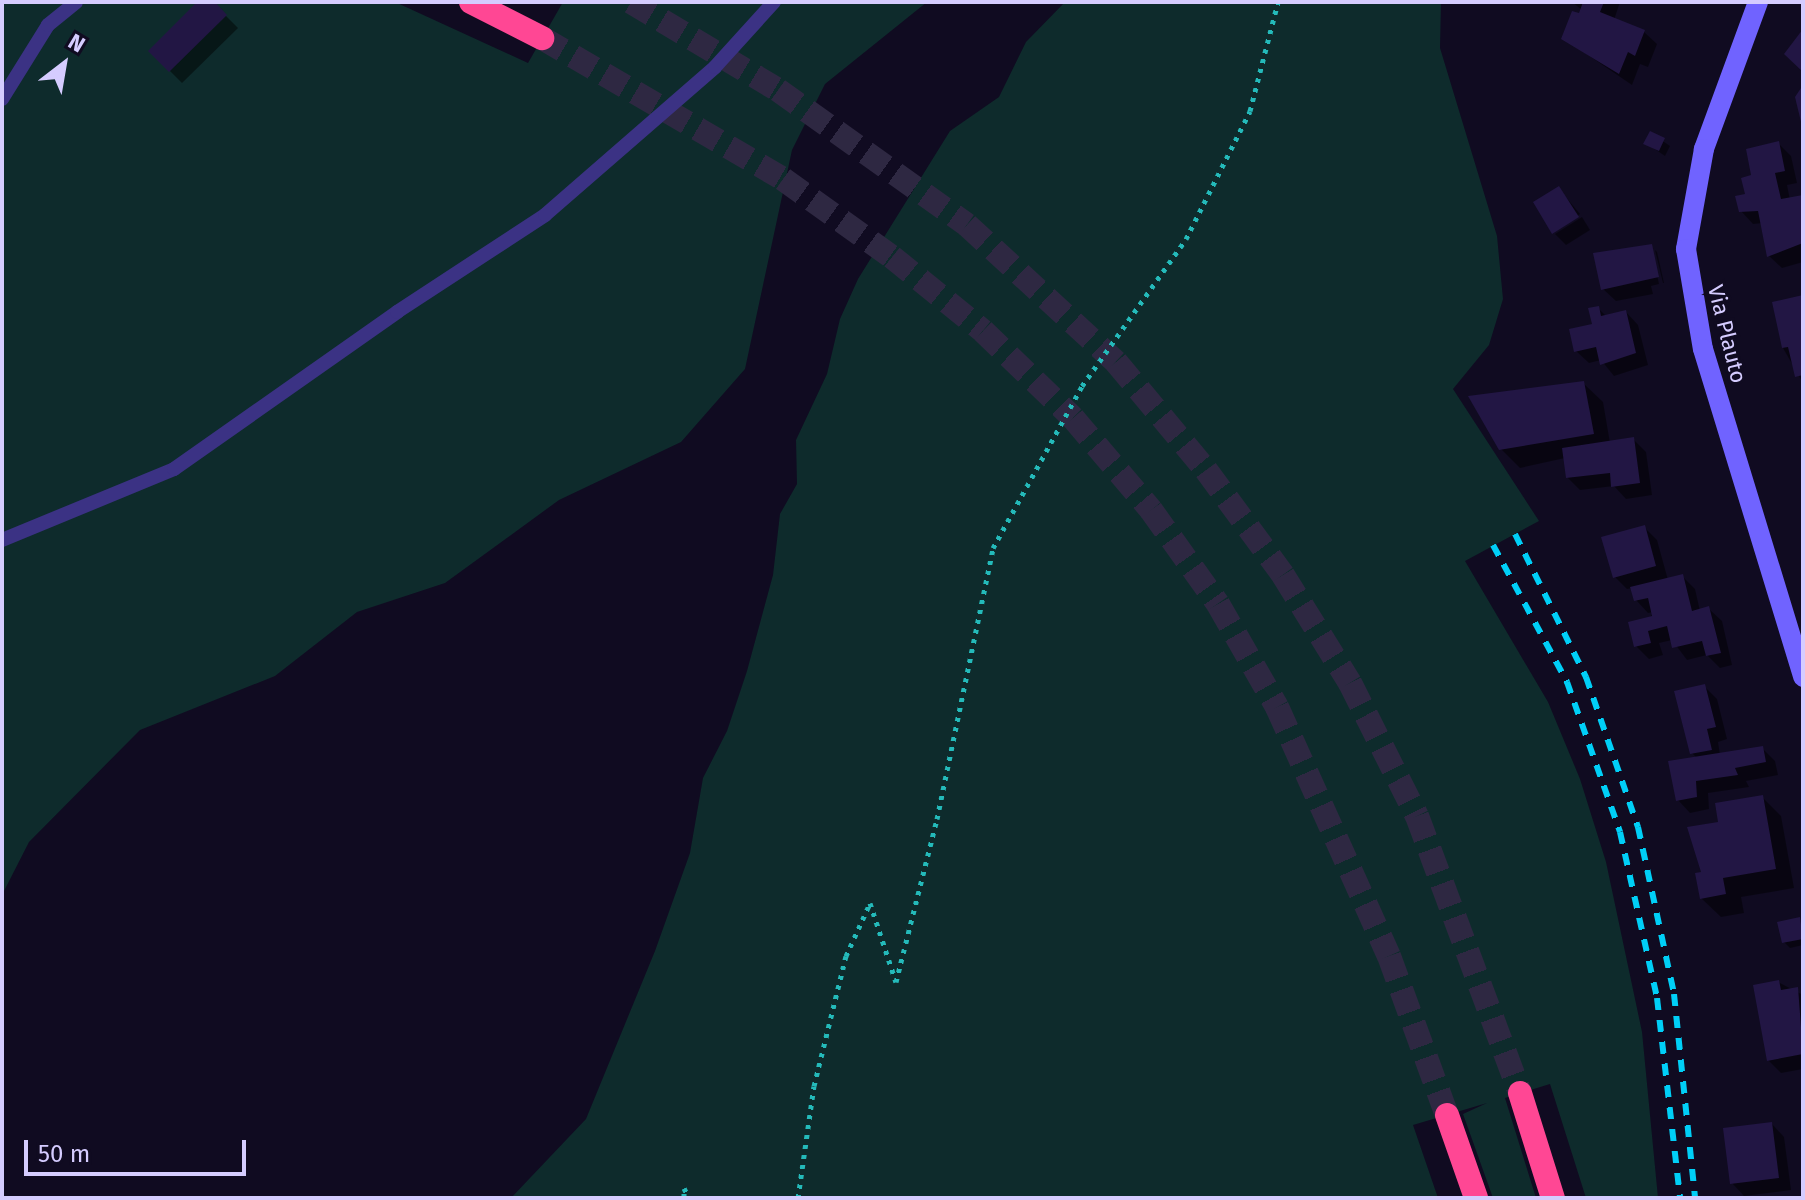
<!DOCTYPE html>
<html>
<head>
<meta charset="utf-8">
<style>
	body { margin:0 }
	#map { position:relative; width:1805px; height:1200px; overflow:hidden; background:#100b21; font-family:"Fira Sans",sans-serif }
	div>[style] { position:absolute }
	.green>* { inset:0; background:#0e2b2c }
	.shadow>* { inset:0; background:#0007 }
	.building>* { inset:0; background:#221644 }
	.motorway-tunnel>* { height:24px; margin-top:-12px; transform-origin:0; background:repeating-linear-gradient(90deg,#2e2842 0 24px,transparent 0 36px) }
	.path>* { height:5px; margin-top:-2.5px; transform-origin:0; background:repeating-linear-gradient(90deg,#24baba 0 4px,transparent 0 10px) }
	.service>* { height:14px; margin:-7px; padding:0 7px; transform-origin:7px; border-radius:7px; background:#3b3284 }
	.secondary>* { height:20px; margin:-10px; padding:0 10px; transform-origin:10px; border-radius:10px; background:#7063ff }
	.motorway>* { height:24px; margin:-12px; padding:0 12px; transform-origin:12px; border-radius:12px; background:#ff4794 }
	.rail>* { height:6px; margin-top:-3px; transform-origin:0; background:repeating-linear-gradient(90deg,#00cff7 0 12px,transparent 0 22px) }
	span { translate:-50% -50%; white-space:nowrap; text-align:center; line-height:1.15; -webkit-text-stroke:6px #100b21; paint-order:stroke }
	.street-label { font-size:22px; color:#d5ccff }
	.frame { position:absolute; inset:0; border:4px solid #d5ccff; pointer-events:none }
	.north { position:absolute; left:24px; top:24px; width:80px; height:80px; -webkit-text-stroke:6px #100b21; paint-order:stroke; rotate:31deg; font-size:22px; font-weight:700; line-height:32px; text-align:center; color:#d5ccff }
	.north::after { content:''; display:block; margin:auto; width:28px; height:36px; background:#d5ccff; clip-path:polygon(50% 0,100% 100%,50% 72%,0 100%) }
	.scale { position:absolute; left:24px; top:1140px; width:222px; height:36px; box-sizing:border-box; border:4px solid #d5ccff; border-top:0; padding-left:10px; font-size:24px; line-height:28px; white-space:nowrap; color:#d5ccff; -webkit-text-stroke:6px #100b21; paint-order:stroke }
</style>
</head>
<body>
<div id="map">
	<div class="green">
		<div style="clip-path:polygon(2px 2px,395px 2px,528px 63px,563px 2px,927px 2px,825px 84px,792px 150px,745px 369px,681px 442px,559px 500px,445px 583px,357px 612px,275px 676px,140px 730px,29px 842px,2px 895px)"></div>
		<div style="clip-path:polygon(1065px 2px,1441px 2px,1440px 48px,1497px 236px,1503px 299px,1489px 345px,1453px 389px,1539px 521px,1465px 561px,1548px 702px,1580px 779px,1606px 862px,1642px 1032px,1658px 1198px,1586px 1198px,1550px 1084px,1505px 1098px,1536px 1198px,1493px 1198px,1463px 1114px,1487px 1103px,1413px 1125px,1438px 1198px,511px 1198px,586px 1119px,655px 951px,690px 853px,703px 778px,727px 731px,747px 671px,773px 575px,780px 514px,797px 484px,796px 440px,827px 374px,840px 319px,858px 279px,950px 131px,999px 97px,1026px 42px)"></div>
	</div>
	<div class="shadow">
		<div style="clip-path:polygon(200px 2px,212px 2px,238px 28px,182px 83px,150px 51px)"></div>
		<div style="clip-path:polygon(1572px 2px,1620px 2px,1614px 20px,1644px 32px,1657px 44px,1648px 67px,1640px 64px,1632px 85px,1563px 38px,1582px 10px)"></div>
		<div style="clip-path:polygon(1651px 133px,1670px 146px,1665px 156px,1646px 143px)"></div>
		<div style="clip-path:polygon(1778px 143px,1791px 156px,1797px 183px,1787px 185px,1790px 200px,1803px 197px,1803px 262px,1782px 268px,1769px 256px,1763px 223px,1753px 224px,1741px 211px,1754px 177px)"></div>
		<div style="clip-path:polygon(1559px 189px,1580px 214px,1554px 230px)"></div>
		<div style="clip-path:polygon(1582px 217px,1590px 230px,1566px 245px,1555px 234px)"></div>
		<div style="clip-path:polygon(1651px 246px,1659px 284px,1651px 286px,1653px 294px,1616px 301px,1603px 289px,1595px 255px)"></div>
		<div style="clip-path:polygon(1655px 250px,1657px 252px,1664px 283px,1663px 283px)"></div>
		<div style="clip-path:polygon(1803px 297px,1803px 383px,1783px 348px)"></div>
		<div style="clip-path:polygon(1598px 308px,1607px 317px,1626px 312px,1638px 325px,1648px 365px,1614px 376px,1601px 360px,1589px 363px,1576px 351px,1594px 326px)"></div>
		<div style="clip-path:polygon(1583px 383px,1603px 402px,1610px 443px,1633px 439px,1646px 452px,1652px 495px,1626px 499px,1614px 486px,1580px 490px,1567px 477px,1565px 458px,1520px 468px,1501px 449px)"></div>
		<div style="clip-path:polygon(1644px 527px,1657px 540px,1668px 580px,1683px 577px,1695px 589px,1700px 611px,1709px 609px,1722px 621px,1732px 665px,1720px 668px,1707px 655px,1687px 660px,1672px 640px,1659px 643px,1663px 655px,1649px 659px,1636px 646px,1653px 612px,1648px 613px,1636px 600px,1633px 588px,1627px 589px,1615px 577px)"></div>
		<div style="clip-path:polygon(1704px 686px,1717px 699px,1727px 739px,1718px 742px,1720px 755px,1762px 748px,1775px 761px,1778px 775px,1746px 781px,1749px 787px,1708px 793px,1709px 809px,1690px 813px,1678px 800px,1697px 758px,1692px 753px)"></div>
		<div style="clip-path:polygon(1762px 797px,1781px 816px,1794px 888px,1741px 897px,1744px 913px,1721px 917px,1701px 898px,1721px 824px)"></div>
		<div style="clip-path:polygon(1800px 920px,1803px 945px,1790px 948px,1784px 942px)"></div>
		<div style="clip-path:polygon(1778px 982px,1803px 995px,1803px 1069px,1781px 1073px,1768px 1060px)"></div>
		<div style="clip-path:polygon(1772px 1124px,1784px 1137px,1791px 1190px,1744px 1196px,1732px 1183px)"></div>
	</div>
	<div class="building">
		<div style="clip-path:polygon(197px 2px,215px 2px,227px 15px,169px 72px,148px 51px)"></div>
		<div style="clip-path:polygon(1583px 2px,1604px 2px,1600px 12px,1645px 30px,1635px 56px,1628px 52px,1619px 74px,1561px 39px,1572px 11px,1579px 13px)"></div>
		<div style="clip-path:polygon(1803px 29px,1803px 72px,1784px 54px)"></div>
		<div style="clip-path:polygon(1803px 85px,1803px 126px,1802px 126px,1795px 97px)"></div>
		<div style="clip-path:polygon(1650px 131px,1665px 138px,1659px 151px,1643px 144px)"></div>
		<div style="clip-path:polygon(1779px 141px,1785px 171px,1775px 173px,1781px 199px,1803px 195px,1803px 243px,1767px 257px,1758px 211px,1739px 212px,1735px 196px,1745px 194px,1741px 178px,1751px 175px,1746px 149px)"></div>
		<div style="clip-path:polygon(1559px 186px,1579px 217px,1552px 234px,1533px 202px)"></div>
		<div style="clip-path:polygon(1652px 244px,1659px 277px,1601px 290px,1593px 253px)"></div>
		<div style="clip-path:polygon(1803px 295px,1803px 375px,1795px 377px,1788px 347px,1782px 348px,1772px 302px)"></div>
		<div style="clip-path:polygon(1599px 306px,1601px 316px,1626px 310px,1636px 353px,1600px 365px,1596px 347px,1574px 352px,1569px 329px,1592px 324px,1588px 308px)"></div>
		<div style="clip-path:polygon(1584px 381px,1594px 434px,1499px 450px,1468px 396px)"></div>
		<div style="clip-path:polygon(1634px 437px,1640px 483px,1611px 487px,1610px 473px,1566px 478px,1562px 448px)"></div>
		<div style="clip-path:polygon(1645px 525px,1656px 566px,1613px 578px,1601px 537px)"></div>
		<div style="clip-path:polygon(1683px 574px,1692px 611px,1709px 606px,1721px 653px,1706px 656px,1702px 641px,1672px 648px,1667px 626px,1648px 631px,1651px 643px,1634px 647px,1628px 622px,1652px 616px,1648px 598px,1634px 601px,1630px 587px)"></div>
		<div style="clip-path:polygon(1705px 684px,1716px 727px,1707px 729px,1712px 750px,1690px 754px,1674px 691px)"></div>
		<div style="clip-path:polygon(1763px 746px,1766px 762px,1735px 768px,1738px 775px,1696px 781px,1697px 797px,1676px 801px,1668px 761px)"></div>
		<div style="clip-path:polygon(1763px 795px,1776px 869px,1723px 878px,1726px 894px,1700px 899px,1695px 873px,1701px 872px,1687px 827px,1718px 822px,1715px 803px)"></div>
		<div style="clip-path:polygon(1800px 917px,1803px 939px,1782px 943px,1777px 922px)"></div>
		<div style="clip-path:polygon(1779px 980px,1781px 990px,1798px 987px,1803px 1054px,1767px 1061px,1753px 985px)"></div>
		<div style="clip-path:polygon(1772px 1122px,1779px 1178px,1730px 1184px,1723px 1128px)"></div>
	</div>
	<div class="motorway-tunnel">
		<div style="left:631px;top:2px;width:171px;rotate:30.9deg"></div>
		<div style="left:778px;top:90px;width:232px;rotate:35.5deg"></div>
		<div style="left:967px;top:225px;width:202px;rotate:42.6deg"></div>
		<div style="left:1116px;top:362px;width:141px;rotate:50.2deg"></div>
		<div style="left:1206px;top:470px;width:130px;rotate:53.7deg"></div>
		<div style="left:1283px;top:575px;width:127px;rotate:58.2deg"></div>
		<div style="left:1350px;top:683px;width:149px;rotate:63.3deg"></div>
		<div style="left:1417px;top:816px;width:296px;rotate:69.6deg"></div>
		<div style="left:542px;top:38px;width:279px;rotate:30.3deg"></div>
		<div style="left:783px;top:179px;width:134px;rotate:35.6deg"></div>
		<div style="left:892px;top:257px;width:117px;rotate:39.1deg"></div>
		<div style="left:983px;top:331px;width:125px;rotate:44deg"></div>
		<div style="left:1073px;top:418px;width:121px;rotate:49.7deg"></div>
		<div style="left:1151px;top:510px;width:115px;rotate:54.5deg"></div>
		<div style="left:1218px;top:604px;width:119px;rotate:60.2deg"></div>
		<div style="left:1277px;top:707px;width:273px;rotate:65.8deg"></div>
		<div style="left:1389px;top:956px;width:169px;rotate:70deg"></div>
	</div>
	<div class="path">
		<div style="left:684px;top:1198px;width:10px;rotate:-90deg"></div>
		<div style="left:684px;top:1188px;width:11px;rotate:63deg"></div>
		<div style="left:798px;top:1198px;width:113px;rotate:-81.9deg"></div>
		<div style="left:814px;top:1086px;width:134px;rotate:-76.2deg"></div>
		<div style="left:846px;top:956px;width:58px;rotate:-65.6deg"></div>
		<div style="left:870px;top:903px;width:83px;rotate:71.8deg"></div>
		<div style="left:896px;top:982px;width:168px;rotate:-75.9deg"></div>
		<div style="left:937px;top:819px;width:277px;rotate:-78.3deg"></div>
		<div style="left:993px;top:548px;width:185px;rotate:-61.2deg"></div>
		<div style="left:1082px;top:386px;width:180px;rotate:-54.7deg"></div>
		<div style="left:1186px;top:239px;width:143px;rotate:-63.4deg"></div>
		<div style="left:1250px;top:111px;width:113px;rotate:-75.6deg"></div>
	</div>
	<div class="service">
		<div style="left:2px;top:99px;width:87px;rotate:-58.1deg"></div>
		<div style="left:48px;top:25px;width:36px;rotate:-39deg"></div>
		<div style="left:2px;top:540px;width:186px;rotate:-22.4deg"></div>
		<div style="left:174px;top:469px;width:273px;rotate:-35.1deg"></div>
		<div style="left:397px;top:312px;width:177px;rotate:-33.2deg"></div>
		<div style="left:545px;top:215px;width:225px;rotate:-41deg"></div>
		<div style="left:715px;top:67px;width:88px;rotate:-47.8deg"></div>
	</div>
	<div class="secondary">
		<div style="left:1758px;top:2px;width:157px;rotate:110.2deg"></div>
		<div style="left:1704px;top:149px;width:102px;rotate:100.2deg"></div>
		<div style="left:1686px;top:249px;width:101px;rotate:80.4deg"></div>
		<div style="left:1703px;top:349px;width:343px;rotate:73deg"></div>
	</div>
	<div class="motorway">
		<div style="left:471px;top:2px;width:80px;rotate:26.9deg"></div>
		<div style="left:1520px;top:1093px;width:110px;rotate:72.6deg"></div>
		<div style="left:1447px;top:1115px;width:88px;rotate:70.7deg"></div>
	</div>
	<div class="rail">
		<div style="left:1515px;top:534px;width:160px;rotate:63.6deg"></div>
		<div style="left:1586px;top:677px;width:159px;rotate:70.9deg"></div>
		<div style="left:1638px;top:827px;width:171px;rotate:77.8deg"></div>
		<div style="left:1674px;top:994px;width:205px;rotate:84.1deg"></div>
		<div style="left:1493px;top:545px;width:156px;rotate:61.6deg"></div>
		<div style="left:1567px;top:682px;width:159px;rotate:70.5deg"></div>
		<div style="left:1620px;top:832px;width:170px;rotate:77.4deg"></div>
		<div style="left:1657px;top:998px;width:201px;rotate:83.4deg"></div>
	</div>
	<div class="street-label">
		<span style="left:1727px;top:334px;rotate:76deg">Via Plauto</span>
	</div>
	<div class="frame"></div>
	<div class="north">N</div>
	<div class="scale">50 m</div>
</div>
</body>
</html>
